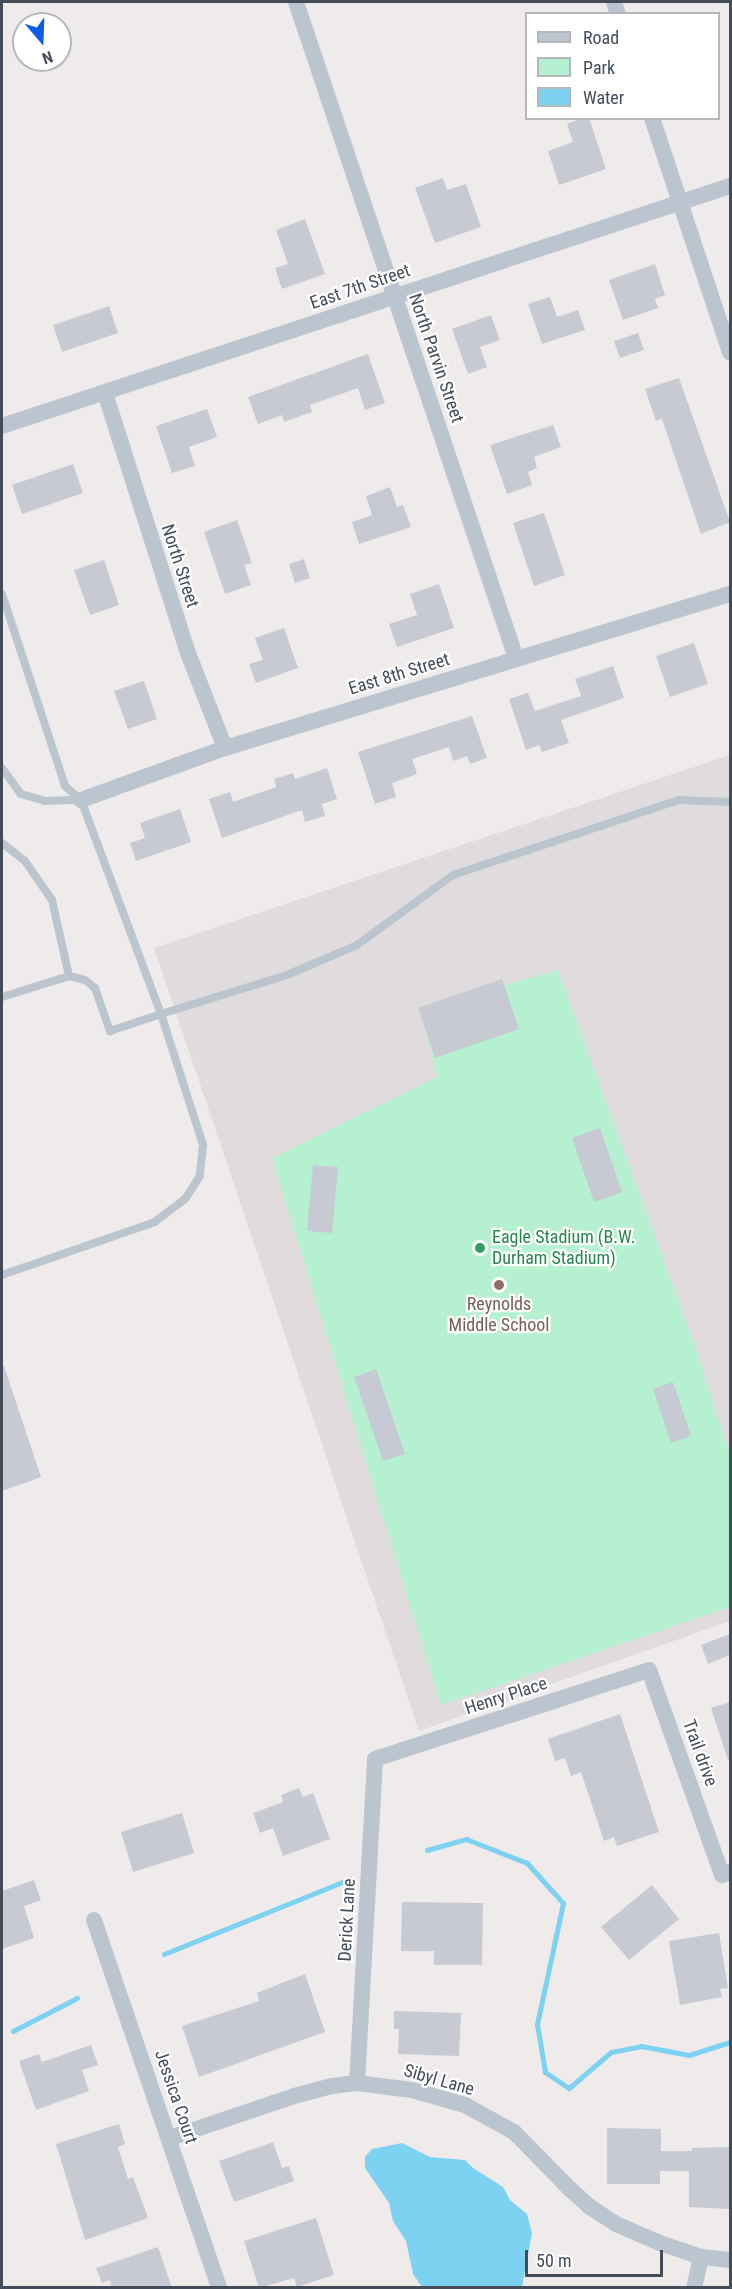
<!DOCTYPE html>
<html>
<head>
<meta charset="utf-8">
<style>
	body { margin:0 }
	#map { position:relative; width:732px; height:2289px; overflow:hidden; background:#efebeb; font-family:"Roboto Condensed",sans-serif }
	div>[style] { position:absolute }
	.education>* { inset:0; background:#e0dcdd }
	.green>* { inset:0; background:#b5f1d0 }
	.water>* { inset:0; background:#7ed2f1 }
	.stream>* { height:5px; margin:-2.5px; padding:0 2.5px; transform-origin:2.5px; border-radius:2.5px; background:#7ed2f1 }
	.building>* { inset:0; background:#c7cad2 }
	.service>* { height:8px; margin:-4px; padding:0 4px; transform-origin:4px; border-radius:4px; background:#bbc5cf }
	.minor>* { height:16px; margin:-8px; padding:0 8px; transform-origin:8px; border-radius:8px; background:#bbc5cf }
	.dots>* { width:16px; height:16px; translate:-50% -50%; box-sizing:border-box; border:3px solid #fff; border-radius:50% }
	span { translate:-50% -50%; white-space:nowrap; text-align:center; line-height:1.15; -webkit-text-stroke:4.5px #fff; paint-order:stroke }
	.street-label { font-size:18px; color:#434d5a }
	.leisure-label { font-size:18px; color:#27864d }
	.left { translate:0 -50%; text-align:left }
	.education-label { font-size:18px; color:#785e54 }
	.frame { position:absolute; inset:0; border:3px solid #434d5a; pointer-events:none }
	.legend { position:absolute; left:525px; top:12px; width:195px; height:108px; box-sizing:border-box; background:#fff; border:2px solid #b4b8bd; margin:0; padding:8px 10px; list-style:none; font-size:18px; color:#434d5a }
	.legend li { display:flex; align-items:center; gap:12px; height:30px }
	.legend b { width:30px; border:2px solid #b4b8bd }
	.north { position:absolute; left:12px; top:12px; width:60px; height:60px; box-sizing:border-box; background:#fff; border:2px solid #b4b8bd; border-radius:50%; rotate:161deg; font-size:16px; font-weight:700; line-height:24px; text-align:center; color:#434d5a }
	.north::after { content:''; display:block; margin:auto; width:21px; height:27px; background:#0c5de7; clip-path:polygon(50% 0,100% 100%,50% 72%,0 100%) }
	.scale { position:absolute; left:525px; top:2250px; width:138px; height:27px; box-sizing:border-box; border:3px solid #434d5a; border-top:0; padding-left:8px; font-size:18px; line-height:21px; white-space:nowrap; color:#434d5a; -webkit-text-stroke:4px #fff; paint-order:stroke }
</style>
</head>
<body>
<div id="map">
	<div class="education">
		<div style="clip-path:polygon(730px 755px,730px 1621px,419px 1731px,154px 948px)"></div>
	</div>
	<div class="green">
		<div style="clip-path:polygon(558px 970px,692px 1338px,730px 1455px,730px 1607px,441px 1705px,272px 1158px,437px 1077px,421px 1009px)"></div>
	</div>
	<div class="water">
		<div style="clip-path:polygon(402px 2143px,430px 2157px,465px 2160px,473px 2168px,503px 2187px,510px 2200px,527px 2214px,532px 2233px,522px 2287px,422px 2287px,413px 2274px,406px 2241px,393px 2221px,389px 2203px,365px 2168px,365px 2157px,372px 2149px)"></div>
	</div>
	<div class="stream">
		<div style="left:427px;top:1850px;width:41px;rotate:-15.8deg"></div>
		<div style="left:466px;top:1839px;width:66px;rotate:21.5deg"></div>
		<div style="left:527px;top:1863px;width:54px;rotate:48deg"></div>
		<div style="left:563px;top:1903px;width:124px;rotate:102.1deg"></div>
		<div style="left:537px;top:2024px;width:49px;rotate:80.5deg"></div>
		<div style="left:545px;top:2072px;width:29px;rotate:34deg"></div>
		<div style="left:569px;top:2088px;width:55px;rotate:-40.6deg"></div>
		<div style="left:611px;top:2052px;width:31px;rotate:-11deg"></div>
		<div style="left:641px;top:2046px;width:49px;rotate:10.6deg"></div>
		<div style="left:689px;top:2055px;width:43px;rotate:-17.6deg"></div>
		<div style="left:164px;top:1954px;width:201px;rotate:-22deg"></div>
		<div style="left:13px;top:2031px;width:72px;rotate:-27.3deg"></div>
	</div>
	<div class="building">
		<div style="clip-path:polygon(582px 118px,589px 118px,606px 169px,559px 185px,548px 151px,573px 142px,567px 124px)"></div>
		<div style="clip-path:polygon(443px 178px,447px 190px,466px 184px,481px 227px,435px 243px,415px 188px)"></div>
		<div style="clip-path:polygon(305px 219px,325px 274px,282px 289px,275px 268px,288px 264px,276px 230px)"></div>
		<div style="clip-path:polygon(655px 264px,665px 295px,655px 299px,658px 308px,623px 320px,609px 280px)"></div>
		<div style="clip-path:polygon(550px 297px,557px 317px,578px 310px,585px 330px,542px 344px,528px 304px)"></div>
		<div style="clip-path:polygon(109px 306px,118px 333px,62px 352px,53px 325px)"></div>
		<div style="clip-path:polygon(491px 315px,500px 340px,480px 347px,487px 367px,468px 374px,452px 329px)"></div>
		<div style="clip-path:polygon(638px 333px,644px 350px,620px 358px,614px 341px)"></div>
		<div style="clip-path:polygon(368px 354px,385px 403px,365px 410px,358px 388px,310px 405px,312px 412px,284px 422px,282px 415px,258px 424px,248px 397px)"></div>
		<div style="clip-path:polygon(679px 378px,730px 522px,701px 534px,662px 419px,656px 421px,645px 389px)"></div>
		<div style="clip-path:polygon(207px 409px,217px 437px,189px 447px,195px 466px,172px 473px,156px 426px)"></div>
		<div style="clip-path:polygon(553px 425px,561px 447px,534px 457px,537px 468px,528px 472px,532px 485px,507px 494px,490px 445px)"></div>
		<div style="clip-path:polygon(73px 464px,83px 493px,22px 514px,12px 485px)"></div>
		<div style="clip-path:polygon(390px 487px,397px 507px,403px 505px,411px 527px,359px 544px,352px 522px,372px 515px,366px 496px)"></div>
		<div style="clip-path:polygon(544px 513px,565px 575px,534px 586px,513px 523px)"></div>
		<div style="clip-path:polygon(237px 520px,252px 563px,244px 565px,251px 585px,225px 594px,204px 532px)"></div>
		<div style="clip-path:polygon(304px 559px,310px 578px,295px 583px,289px 564px)"></div>
		<div style="clip-path:polygon(104px 560px,119px 605px,90px 615px,74px 570px)"></div>
		<div style="clip-path:polygon(439px 584px,454px 628px,397px 647px,389px 624px,417px 615px,410px 594px)"></div>
		<div style="clip-path:polygon(284px 628px,298px 668px,256px 683px,249px 664px,263px 660px,255px 638px)"></div>
		<div style="clip-path:polygon(694px 643px,708px 684px,670px 697px,656px 656px)"></div>
		<div style="clip-path:polygon(613px 666px,624px 698px,561px 720px,569px 743px,542px 752px,539px 745px,526px 750px,509px 699px,528px 693px,535px 711px,581px 696px,575px 679px)"></div>
		<div style="clip-path:polygon(144px 681px,157px 719px,128px 729px,114px 691px)"></div>
		<div style="clip-path:polygon(472px 716px,487px 758px,470px 764px,467px 756px,453px 761px,449px 747px,412px 759px,417px 774px,392px 783px,396px 797px,375px 804px,358px 752px)"></div>
		<div style="clip-path:polygon(327px 768px,337px 799px,322px 804px,325px 816px,305px 822px,302px 810px,222px 838px,209px 799px,230px 792px,233px 802px,276px 787px,274px 779px,293px 773px,295px 779px)"></div>
		<div style="clip-path:polygon(180px 809px,191px 842px,136px 861px,130px 843px,145px 838px,140px 823px)"></div>
		<div style="clip-path:polygon(502px 979px,519px 1029px,435px 1058px,418px 1008px)"></div>
		<div style="clip-path:polygon(600px 1128px,622px 1192px,594px 1202px,572px 1138px)"></div>
		<div style="clip-path:polygon(313px 1165px,338px 1167px,332px 1233px,307px 1231px)"></div>
		<div style="clip-path:polygon(2px 1366px,4px 1366px,41px 1477px,2px 1491px)"></div>
		<div style="clip-path:polygon(376px 1369px,405px 1454px,383px 1461px,354px 1377px)"></div>
		<div style="clip-path:polygon(673px 1382px,691px 1436px,671px 1443px,653px 1389px)"></div>
		<div style="clip-path:polygon(730px 1634px,730px 1655px,708px 1664px,701px 1645px)"></div>
		<div style="clip-path:polygon(730px 1702px,730px 1759px,728px 1760px,711px 1708px)"></div>
		<div style="clip-path:polygon(620px 1714px,659px 1832px,617px 1846px,614px 1837px,604px 1841px,581px 1772px,571px 1776px,565px 1758px,555px 1761px,548px 1739px)"></div>
		<div style="clip-path:polygon(299px 1788px,303px 1797px,313px 1793px,330px 1839px,283px 1856px,273px 1828px,260px 1833px,253px 1813px,283px 1802px,281px 1795px)"></div>
		<div style="clip-path:polygon(182px 1813px,194px 1853px,133px 1872px,121px 1832px)"></div>
		<div style="clip-path:polygon(34px 1880px,41px 1900px,24px 1906px,34px 1938px,2px 1949px,2px 1891px)"></div>
		<div style="clip-path:polygon(652px 1885px,679px 1919px,629px 1960px,601px 1927px)"></div>
		<div style="clip-path:polygon(402px 1902px,483px 1903px,482px 1965px,434px 1965px,434px 1951px,401px 1951px)"></div>
		<div style="clip-path:polygon(719px 1933px,728px 1988px,720px 1989px,722px 1997px,680px 2005px,669px 1941px)"></div>
		<div style="clip-path:polygon(305px 1974px,325px 2032px,199px 2077px,182px 2026px,259px 2001px,257px 1993px)"></div>
		<div style="clip-path:polygon(394px 2011px,461px 2013px,459px 2056px,398px 2054px,399px 2029px,394px 2029px)"></div>
		<div style="clip-path:polygon(91px 2045px,98px 2065px,82px 2070px,89px 2091px,36px 2110px,19px 2061px,39px 2054px,42px 2062px)"></div>
		<div style="clip-path:polygon(119px 2124px,125px 2144px,118px 2147px,128px 2179px,133px 2177px,148px 2218px,85px 2240px,56px 2144px)"></div>
		<div style="clip-path:polygon(607px 2128px,661px 2129px,661px 2151px,692px 2151px,692px 2148px,730px 2147px,730px 2209px,689px 2207px,689px 2171px,660px 2171px,660px 2184px,607px 2184px)"></div>
		<div style="clip-path:polygon(273px 2142px,282px 2168px,289px 2166px,294px 2181px,234px 2202px,219px 2161px)"></div>
		<div style="clip-path:polygon(316px 2218px,334px 2275px,297px 2287px,294px 2278px,259px 2288px,244px 2241px)"></div>
		<div style="clip-path:polygon(158px 2247px,172px 2288px,112px 2288px,110px 2280px,102px 2283px,96px 2268px)"></div>
	</div>
	<div class="service">
		<div style="left:2px;top:594px;width:202px;rotate:71.8deg"></div>
		<div style="left:65px;top:786px;width:21px;rotate:41deg"></div>
		<div style="left:81px;top:800px;width:228px;rotate:69.5deg"></div>
		<div style="left:161px;top:1014px;width:132px;rotate:-17.2deg"></div>
		<div style="left:287px;top:975px;width:76px;rotate:-23.2deg"></div>
		<div style="left:357px;top:945px;width:119px;rotate:-36.1deg"></div>
		<div style="left:453px;top:875px;width:237px;rotate:-18.4deg"></div>
		<div style="left:678px;top:800px;width:52px;rotate:2.2deg"></div>
		<div style="left:2px;top:768px;width:32px;rotate:54deg"></div>
		<div style="left:21px;top:794px;width:25px;rotate:16deg"></div>
		<div style="left:45px;top:801px;width:36px;rotate:-2deg"></div>
		<div style="left:2px;top:843px;width:29px;rotate:38deg"></div>
		<div style="left:25px;top:861px;width:47px;rotate:55.3deg"></div>
		<div style="left:52px;top:900px;width:78px;rotate:77.4deg"></div>
		<div style="left:2px;top:997px;width:70px;rotate:-17.4deg"></div>
		<div style="left:69px;top:976px;width:16px;rotate:14deg"></div>
		<div style="left:85px;top:980px;width:13px;rotate:39deg"></div>
		<div style="left:95px;top:988px;width:46px;rotate:70.8deg"></div>
		<div style="left:110px;top:1031px;width:54px;rotate:-18.4deg"></div>
		<div style="left:161px;top:1014px;width:138px;rotate:72.2deg"></div>
		<div style="left:203px;top:1145px;width:31px;rotate:96deg"></div>
		<div style="left:200px;top:1176px;width:27px;rotate:123deg"></div>
		<div style="left:185px;top:1199px;width:38px;rotate:143deg"></div>
		<div style="left:155px;top:1222px;width:162px;rotate:160.9deg"></div>
	</div>
	<div class="minor">
		<div style="left:296px;top:2px;width:692px;rotate:71.46deg"></div>
		<div style="left:614px;top:2px;width:13px;rotate:72deg"></div>
		<div style="left:652px;top:118px;width:247px;rotate:71.6deg"></div>
		<div style="left:105px;top:393px;width:273px;rotate:72.3deg"></div>
		<div style="left:188px;top:653px;width:102px;rotate:68.7deg"></div>
		<div style="left:2px;top:426px;width:767px;rotate:-18.25deg"></div>
		<div style="left:81px;top:800px;width:153px;rotate:-19.9deg"></div>
		<div style="left:225px;top:748px;width:528px;rotate:-16.96deg"></div>
		<div style="left:94px;top:1920px;width:389px;rotate:71.2deg"></div>
		<div style="left:357px;top:2083px;width:324px;rotate:-86.8deg"></div>
		<div style="left:375px;top:1759px;width:288px;rotate:-18deg"></div>
		<div style="left:649px;top:1670px;width:218px;rotate:70.4deg"></div>
		<div style="left:722px;top:1875px;width:9px;rotate:-21deg"></div>
		<div style="left:170px;top:2138px;width:131px;rotate:-18.7deg"></div>
		<div style="left:294px;top:2096px;width:39px;rotate:-15deg"></div>
		<div style="left:332px;top:2086px;width:25px;rotate:-7deg"></div>
		<div style="left:357px;top:2083px;width:55px;rotate:7.3deg"></div>
		<div style="left:412px;top:2090px;width:55px;rotate:15.8deg"></div>
		<div style="left:465px;top:2105px;width:56px;rotate:28.9deg"></div>
		<div style="left:514px;top:2132px;width:80px;rotate:45.5deg"></div>
		<div style="left:570px;top:2189px;width:27px;rotate:42deg"></div>
		<div style="left:590px;top:2207px;width:31px;rotate:33deg"></div>
		<div style="left:616px;top:2224px;width:48px;rotate:23.4deg"></div>
		<div style="left:660px;top:2243px;width:43px;rotate:18.9deg"></div>
		<div style="left:701px;top:2257px;width:29px;rotate:6deg"></div>
		<div style="left:694px;top:2288px;width:32px;rotate:-77deg"></div>
	</div>
	<div class="dots">
		<div style="left:480px;top:1248px;background:#2e9e5b"></div>
		<div style="left:499px;top:1285px;background:#8d6e63"></div>
	</div>
	<div class="street-label">
		<span style="left:360px;top:287px;rotate:-19deg">East 7th Street</span>
		<span style="left:436px;top:358px;rotate:71deg">North Parvin Street</span>
		<span style="left:180px;top:566px;rotate:72deg">North Street</span>
		<span style="left:399px;top:674px;rotate:-17deg">East 8th Street</span>
		<span style="left:506px;top:1696px;rotate:-18deg">Henry Place</span>
		<span style="left:700px;top:1753px;rotate:70deg">Trail drive</span>
		<span style="left:347px;top:1920px;rotate:-87deg">Derick Lane</span>
		<span style="left:439px;top:2080px;rotate:16deg">Sibyl Lane</span>
		<span style="left:176px;top:2097px;rotate:71deg">Jessica Court</span>
	</div>
	<div class="leisure-label">
		<span class="left" style="left:492px;top:1248px">Eagle Stadium (B.W.<br>Durham Stadium)</span>
	</div>
	<div class="education-label">
		<span style="left:499px;top:1315px">Reynolds<br>Middle School</span>
	</div>
	<div class="frame"></div>
	<ul class="legend">
	<li><b style="height:8px;background:#bbc5cf"></b>Road</li>
	<li><b style="height:16px;background:#b5f1d0"></b>Park</li>
	<li><b style="height:16px;background:#7ed2f1"></b>Water</li>
	</ul>
	<div class="north">N</div>
	<div class="scale">50 m</div>
</div>
</body>
</html>
